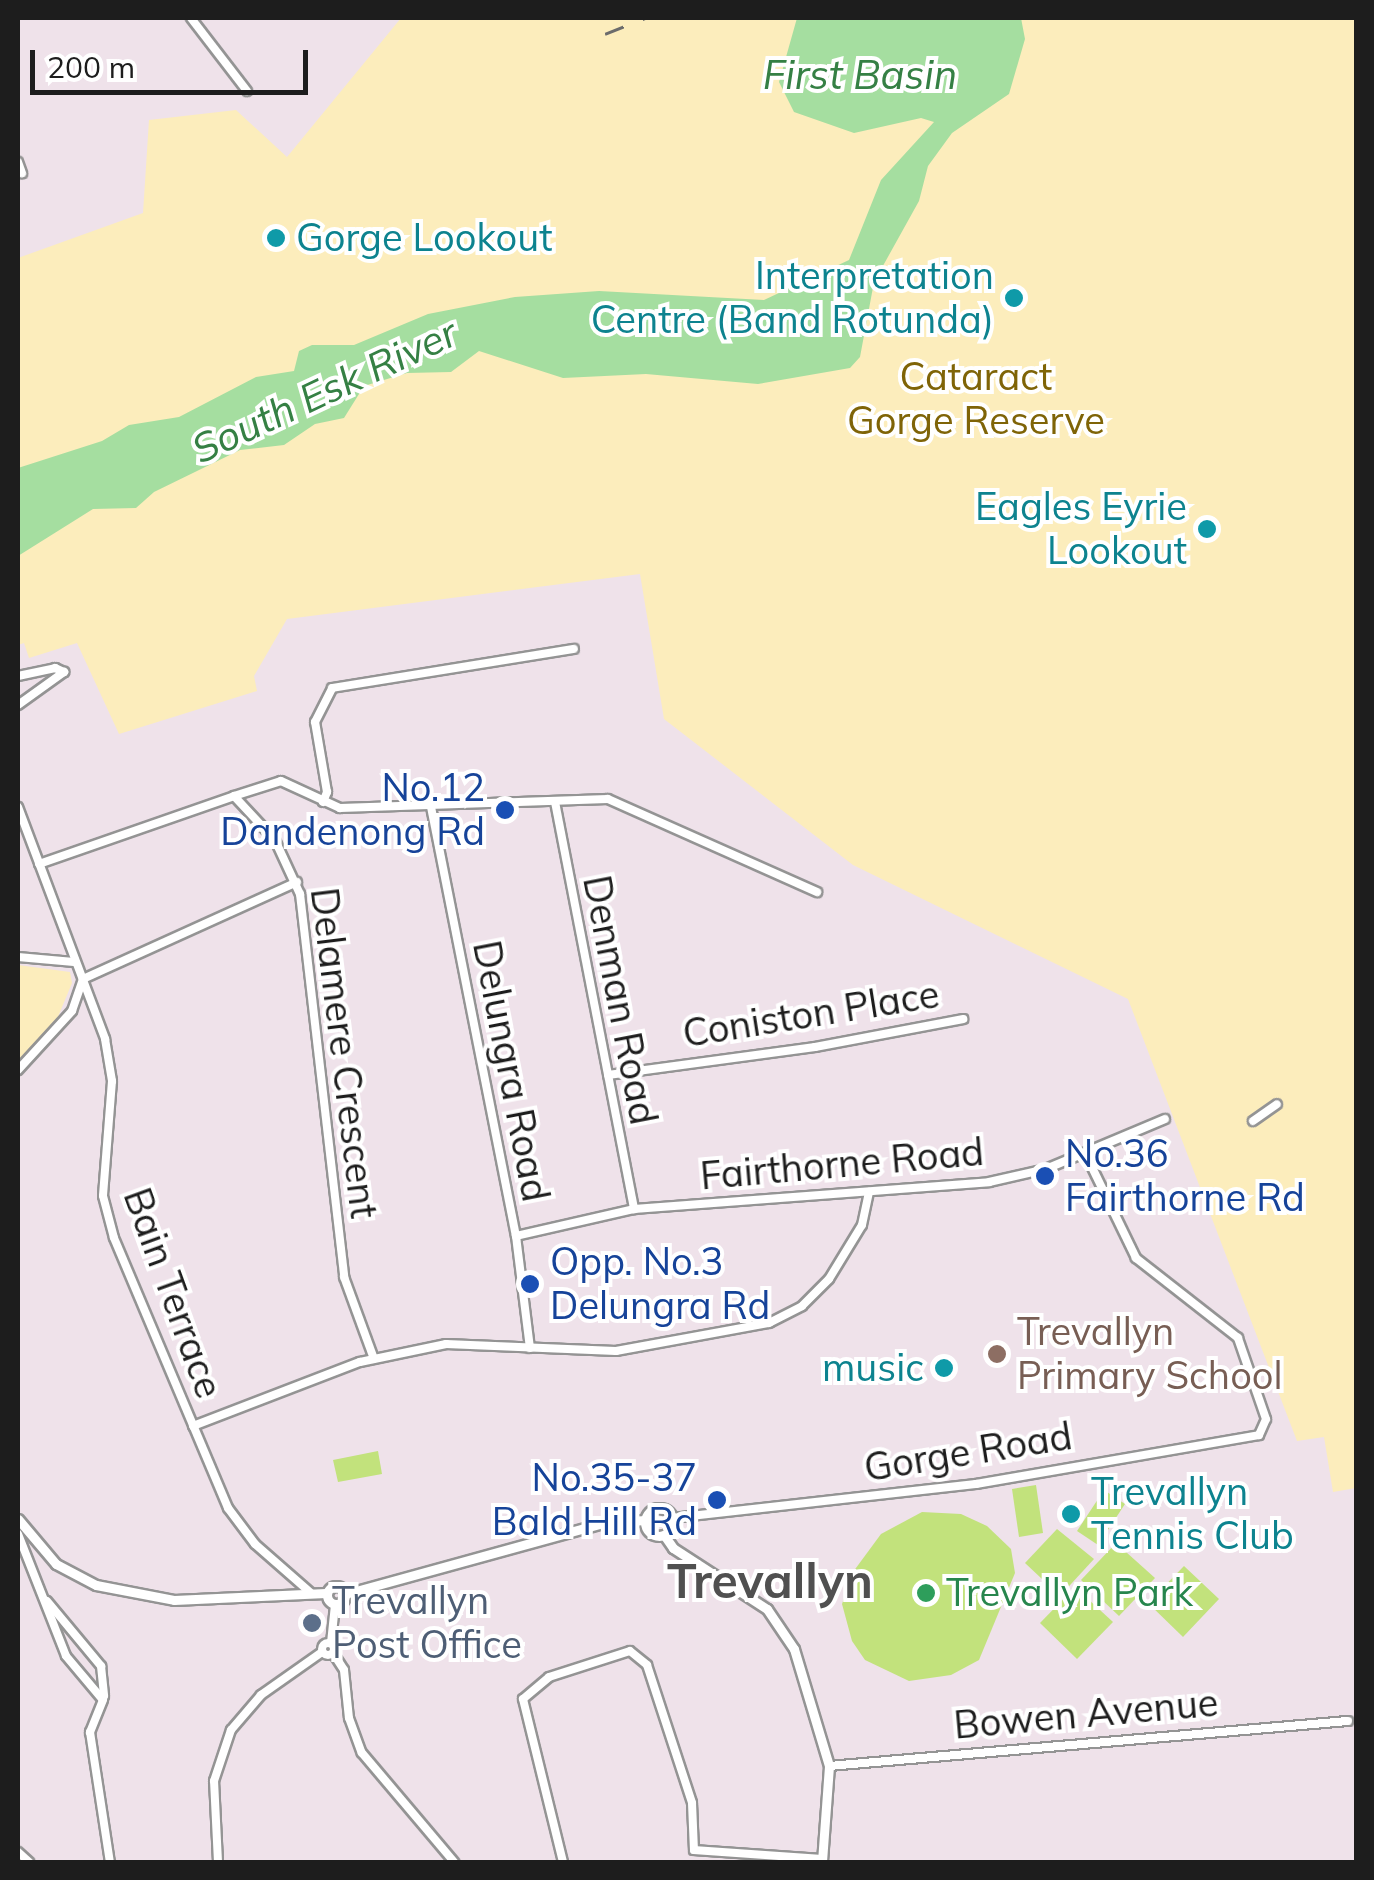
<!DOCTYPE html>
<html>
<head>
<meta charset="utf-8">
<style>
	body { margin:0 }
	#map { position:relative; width:1374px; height:1880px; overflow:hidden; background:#efe2ea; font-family:Mulish,sans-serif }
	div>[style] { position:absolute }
	.park>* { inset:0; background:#fcedbc }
	.pitch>* { inset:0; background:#c2e27c }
	.water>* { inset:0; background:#a5dea0 }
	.roads { filter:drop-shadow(2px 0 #949494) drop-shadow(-2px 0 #949494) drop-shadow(0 2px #949494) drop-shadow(0 -2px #949494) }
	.minor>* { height:8px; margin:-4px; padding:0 4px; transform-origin:4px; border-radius:4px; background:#fff }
	.minor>.ring { margin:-4px; padding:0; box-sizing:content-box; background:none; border:8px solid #fff; border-radius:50% }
	.tertiary>* { height:9px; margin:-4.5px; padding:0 4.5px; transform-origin:4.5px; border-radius:4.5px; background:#fff }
	.tertiary>.ring { margin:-4.5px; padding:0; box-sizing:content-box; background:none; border:9px solid #fff; border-radius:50% }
	.rail>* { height:2.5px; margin-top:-1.25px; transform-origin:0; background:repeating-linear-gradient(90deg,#6b6b6b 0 20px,transparent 0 40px) }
	.dots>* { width:28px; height:28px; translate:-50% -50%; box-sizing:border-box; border:5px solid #fff; border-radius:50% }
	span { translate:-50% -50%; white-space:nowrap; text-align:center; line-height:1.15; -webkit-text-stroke:8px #fff; paint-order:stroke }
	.culture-label { font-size:38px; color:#0d838f }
	.left { translate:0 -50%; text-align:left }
	.right { translate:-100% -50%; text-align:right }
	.park-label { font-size:38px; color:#7f6407 }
	.transit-label { font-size:38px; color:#164399 }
	.street-label { font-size:38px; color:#1d1d1d }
	.education-label { font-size:38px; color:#785e54 }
	.leisure-label { font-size:38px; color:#27864d }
	.service-label { font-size:38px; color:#4e5e75 }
	.water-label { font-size:40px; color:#358044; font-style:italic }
	.district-label { font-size:48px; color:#505050; font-weight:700 }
	.frame { position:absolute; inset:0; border:20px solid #1d1d1d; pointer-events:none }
	.scale { position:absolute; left:30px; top:50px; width:278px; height:45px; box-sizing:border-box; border:5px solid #1d1d1d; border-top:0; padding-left:12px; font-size:30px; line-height:35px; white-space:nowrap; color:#1d1d1d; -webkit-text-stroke:8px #fff; paint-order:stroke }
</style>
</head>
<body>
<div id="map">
	<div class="park">
		<div style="clip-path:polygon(401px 18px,1356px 18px,1356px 1488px,1333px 1492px,1324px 1437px,1297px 1441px,1128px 999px,853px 865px,664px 719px,640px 574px,287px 619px,254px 676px,257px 691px,119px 734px,77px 643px,29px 658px,24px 643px,18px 645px,18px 258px,143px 213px,149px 120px,236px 110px,287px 157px)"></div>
		<div style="clip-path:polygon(18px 965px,70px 972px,72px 983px,55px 1024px,18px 1061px)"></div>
	</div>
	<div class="pitch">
		<div style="clip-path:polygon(378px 1451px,382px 1474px,338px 1482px,333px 1460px)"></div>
		<div style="clip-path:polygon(1036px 1485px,1043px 1533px,1019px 1537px,1012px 1489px)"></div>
		<div style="clip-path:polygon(1104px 1490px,1125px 1504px,1098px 1545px,1077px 1531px)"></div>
		<div style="clip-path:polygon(922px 1512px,961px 1514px,987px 1526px,1011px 1549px,1015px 1573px,979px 1660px,951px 1675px,909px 1681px,865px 1660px,852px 1641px,842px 1604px,853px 1572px,881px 1534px)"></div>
		<div style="clip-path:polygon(1057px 1529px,1094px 1559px,1060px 1596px,1025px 1563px)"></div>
		<div style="clip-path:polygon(1116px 1543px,1155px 1578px,1119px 1616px,1081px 1580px)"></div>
		<div style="clip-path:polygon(1184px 1566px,1219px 1599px,1183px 1637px,1148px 1603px)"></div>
		<div style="clip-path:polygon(1075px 1587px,1113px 1622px,1077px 1659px,1040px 1623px)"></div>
	</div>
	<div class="water">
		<div style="clip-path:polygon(797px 18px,1021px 18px,1025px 39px,1009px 94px,952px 133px,928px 166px,919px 201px,874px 282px,860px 357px,850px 368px,758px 384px,646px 374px,563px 378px,479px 351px,451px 372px,407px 373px,364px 386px,344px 418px,315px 424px,284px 445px,240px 450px,154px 492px,136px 508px,93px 509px,18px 556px,18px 468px,102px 441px,129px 425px,179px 417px,256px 377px,294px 371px,299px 351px,312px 345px,354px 345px,428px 314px,515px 297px,599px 291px,764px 300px,849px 260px,881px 180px,934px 122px,921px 118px,854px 133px,794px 112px,779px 82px)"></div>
	</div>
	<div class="roads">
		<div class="minor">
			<div style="left:191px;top:18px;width:92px;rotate:52.5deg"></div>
			<div style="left:18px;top:162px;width:12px;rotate:70deg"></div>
			<div style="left:18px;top:676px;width:38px;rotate:-12deg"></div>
			<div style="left:55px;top:668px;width:10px;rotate:24deg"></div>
			<div style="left:18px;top:705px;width:57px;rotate:-35.7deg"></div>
			<div style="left:234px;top:796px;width:49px;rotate:-17.7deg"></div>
			<div style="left:281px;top:781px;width:65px;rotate:24.6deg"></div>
			<div style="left:340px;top:808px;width:268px;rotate:-1.9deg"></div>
			<div style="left:608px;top:799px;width:229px;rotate:24deg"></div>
			<div style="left:323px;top:802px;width:11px;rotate:-68deg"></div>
			<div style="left:327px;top:792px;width:71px;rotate:-99.7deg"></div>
			<div style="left:315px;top:722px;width:38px;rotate:-63deg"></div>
			<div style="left:332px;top:688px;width:245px;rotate:-9.2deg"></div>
			<div style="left:555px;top:802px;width:415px;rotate:79deg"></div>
			<div style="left:18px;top:807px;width:248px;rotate:69.4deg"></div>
			<div style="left:105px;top:1039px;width:43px;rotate:80.5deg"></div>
			<div style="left:112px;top:1081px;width:115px;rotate:94.5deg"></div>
			<div style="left:103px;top:1196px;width:43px;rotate:75.3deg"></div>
			<div style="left:114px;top:1238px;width:293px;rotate:67.1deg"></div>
			<div style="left:228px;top:1508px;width:45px;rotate:53.1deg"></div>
			<div style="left:255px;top:1544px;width:74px;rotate:41.2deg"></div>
			<div style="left:431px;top:807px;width:437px;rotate:78.8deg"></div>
			<div style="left:516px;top:1236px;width:113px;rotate:82.9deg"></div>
			<div style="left:39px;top:864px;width:207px;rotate:-19.2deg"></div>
			<div style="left:234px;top:796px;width:60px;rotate:47deg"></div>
			<div style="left:275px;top:840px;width:60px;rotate:65.2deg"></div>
			<div style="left:300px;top:894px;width:386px;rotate:83.4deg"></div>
			<div style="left:344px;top:1277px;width:87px;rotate:69.9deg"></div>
			<div style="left:18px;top:957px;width:56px;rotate:5.1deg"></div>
			<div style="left:18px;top:1070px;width:80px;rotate:-47.5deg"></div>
			<div style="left:72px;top:1011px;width:34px;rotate:-71deg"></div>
			<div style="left:83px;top:979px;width:235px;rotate:-24.4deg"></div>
			<div style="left:608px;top:1075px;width:209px;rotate:-7.7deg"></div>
			<div style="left:815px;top:1047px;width:151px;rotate:-10.7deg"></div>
			<div style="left:1253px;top:1121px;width:29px;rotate:-35deg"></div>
			<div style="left:516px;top:1236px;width:121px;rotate:-12.9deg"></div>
			<div style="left:634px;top:1209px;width:356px;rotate:-4.3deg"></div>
			<div style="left:989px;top:1182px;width:58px;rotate:-12.8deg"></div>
			<div style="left:1046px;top:1169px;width:129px;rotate:-22.8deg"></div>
			<div style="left:193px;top:1426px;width:179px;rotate:-21deg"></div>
			<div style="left:360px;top:1362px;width:88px;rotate:-11.8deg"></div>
			<div style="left:446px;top:1344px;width:170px;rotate:2.4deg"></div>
			<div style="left:616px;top:1351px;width:156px;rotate:-10.4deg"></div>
			<div style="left:769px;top:1323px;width:37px;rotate:-27deg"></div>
			<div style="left:802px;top:1306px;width:38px;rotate:-45deg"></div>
			<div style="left:829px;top:1279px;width:63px;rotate:-58.6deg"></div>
			<div style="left:862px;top:1225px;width:34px;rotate:-78deg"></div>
			<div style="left:672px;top:1518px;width:306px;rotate:-6.4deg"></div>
			<div style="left:976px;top:1484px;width:287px;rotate:-9.8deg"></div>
			<div style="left:1259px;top:1435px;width:17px;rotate:-66deg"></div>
			<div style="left:1266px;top:1419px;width:86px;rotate:-109.1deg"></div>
			<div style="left:1238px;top:1338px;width:130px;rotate:-141.9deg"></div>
			<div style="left:1136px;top:1258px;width:114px;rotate:-115.9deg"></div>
			<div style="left:18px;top:1534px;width:131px;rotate:68.5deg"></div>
			<div style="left:66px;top:1656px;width:57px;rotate:49.9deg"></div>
			<div style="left:103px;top:1700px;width:35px;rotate:112deg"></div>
			<div style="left:90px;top:1732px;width:132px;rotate:81.3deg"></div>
			<div style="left:47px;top:1601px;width:85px;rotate:50.3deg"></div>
			<div style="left:101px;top:1666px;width:30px;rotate:84deg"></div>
			<div class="ring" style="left:322px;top:1643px;width:4px;height:4px"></div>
			<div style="left:331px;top:1643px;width:39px;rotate:-84deg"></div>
			<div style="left:333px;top:1653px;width:20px;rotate:57deg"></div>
			<div style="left:344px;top:1670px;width:48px;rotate:84.1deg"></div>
			<div style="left:349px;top:1718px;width:37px;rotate:70deg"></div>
			<div style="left:362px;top:1753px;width:143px;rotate:49.8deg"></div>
			<div style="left:829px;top:1766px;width:521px;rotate:-4.96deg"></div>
			<div style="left:18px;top:1852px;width:15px;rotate:42deg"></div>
			<div style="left:218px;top:1862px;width:81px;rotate:-92.8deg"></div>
			<div style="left:214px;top:1781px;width:54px;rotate:-71.6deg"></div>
			<div style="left:231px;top:1730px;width:46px;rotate:-49.4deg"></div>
			<div style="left:261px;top:1695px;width:75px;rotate:-35.2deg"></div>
			<div style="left:563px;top:1862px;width:168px;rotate:-103.8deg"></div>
			<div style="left:523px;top:1699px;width:34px;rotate:-40deg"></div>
			<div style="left:549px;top:1677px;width:85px;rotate:-17.8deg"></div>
			<div style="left:630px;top:1651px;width:22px;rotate:39deg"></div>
			<div style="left:647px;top:1665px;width:145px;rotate:71.9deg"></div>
			<div style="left:692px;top:1803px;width:47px;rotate:87.6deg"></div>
			<div style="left:694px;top:1850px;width:128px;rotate:4deg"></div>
		</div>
		<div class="tertiary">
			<div class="ring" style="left:645px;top:1508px;width:19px;height:19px"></div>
			<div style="left:18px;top:1519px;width:59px;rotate:49.8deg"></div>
			<div style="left:56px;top:1564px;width:45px;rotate:27.7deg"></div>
			<div style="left:96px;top:1585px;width:79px;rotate:10.9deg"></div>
			<div style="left:174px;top:1600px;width:152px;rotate:-2.6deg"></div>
			<div style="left:664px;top:1535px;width:16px;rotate:55deg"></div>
			<div style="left:673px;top:1548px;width:112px;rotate:33deg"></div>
			<div style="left:767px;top:1609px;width:48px;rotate:56deg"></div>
			<div style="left:794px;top:1649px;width:122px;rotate:73.3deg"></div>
			<div style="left:829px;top:1766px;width:96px;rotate:94.2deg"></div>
			<div class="ring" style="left:327px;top:1586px;width:9px;height:9px"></div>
			<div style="left:345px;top:1594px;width:267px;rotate:-15.4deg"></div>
			<div style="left:602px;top:1523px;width:43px;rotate:-4deg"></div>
		</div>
	</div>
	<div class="rail">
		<div style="left:605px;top:34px;width:43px;rotate:-21.8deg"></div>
	</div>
	<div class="dots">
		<div style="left:276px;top:238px;background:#0f9aa8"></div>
		<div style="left:1014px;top:298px;background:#0f9aa8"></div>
		<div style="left:1207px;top:529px;background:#0f9aa8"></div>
		<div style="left:505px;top:810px;background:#1a4fb4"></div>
		<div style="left:1045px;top:1176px;background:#1a4fb4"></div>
		<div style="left:530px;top:1284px;background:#1a4fb4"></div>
		<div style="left:997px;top:1354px;background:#8d6e63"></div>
		<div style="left:944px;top:1368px;background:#0f9aa8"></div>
		<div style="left:717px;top:1500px;background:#1a4fb4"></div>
		<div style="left:1071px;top:1514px;background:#0f9aa8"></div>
		<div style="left:926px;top:1593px;background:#2e9e5b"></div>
		<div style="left:312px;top:1623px;background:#5c6f8a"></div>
	</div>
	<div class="culture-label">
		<span class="left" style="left:296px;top:238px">Gorge Lookout</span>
		<span class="right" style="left:994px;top:298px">Interpretation<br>Centre (Band Rotunda)</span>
		<span class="right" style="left:1187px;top:529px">Eagles Eyrie<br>Lookout</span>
		<span class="right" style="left:924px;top:1368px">music</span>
		<span class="left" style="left:1091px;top:1514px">Trevallyn<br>Tennis Club</span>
	</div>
	<div class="park-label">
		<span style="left:976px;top:399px">Cataract<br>Gorge Reserve</span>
	</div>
	<div class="transit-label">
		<span class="right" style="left:485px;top:810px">No.12<br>Dandenong Rd</span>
		<span class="left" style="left:1065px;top:1176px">No.36<br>Fairthorne Rd</span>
		<span class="left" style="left:550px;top:1284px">Opp. No.3<br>Delungra Rd</span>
		<span class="right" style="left:697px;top:1500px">No.35-37<br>Bald Hill Rd</span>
	</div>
	<div class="street-label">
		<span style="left:620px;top:1000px;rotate:79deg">Denman Road</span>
		<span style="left:811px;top:1014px;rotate:-9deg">Coniston Place</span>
		<span style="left:344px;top:1053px;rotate:83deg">Delamere Crescent</span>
		<span style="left:511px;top:1071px;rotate:79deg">Delungra Road</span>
		<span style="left:842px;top:1164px;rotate:-5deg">Fairthorne Road</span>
		<span style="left:173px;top:1293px;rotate:70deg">Bain Terrace</span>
		<span style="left:968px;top:1452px;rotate:-9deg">Gorge Road</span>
		<span style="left:1086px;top:1714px;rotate:-5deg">Bowen Avenue</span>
	</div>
	<div class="education-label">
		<span class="left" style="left:1017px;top:1354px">Trevallyn<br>Primary School</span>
	</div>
	<div class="leisure-label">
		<span class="left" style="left:946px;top:1593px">Trevallyn Park</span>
	</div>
	<div class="service-label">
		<span class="left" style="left:332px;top:1623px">Trevallyn<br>Post Office</span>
	</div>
	<div class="water-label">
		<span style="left:860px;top:74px">First Basin</span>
		<span style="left:324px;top:390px;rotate:-25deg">South Esk River</span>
	</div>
	<div class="district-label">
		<span style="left:770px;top:1581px">Trevallyn</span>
	</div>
	<div class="frame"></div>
	<div class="scale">200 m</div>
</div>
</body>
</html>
